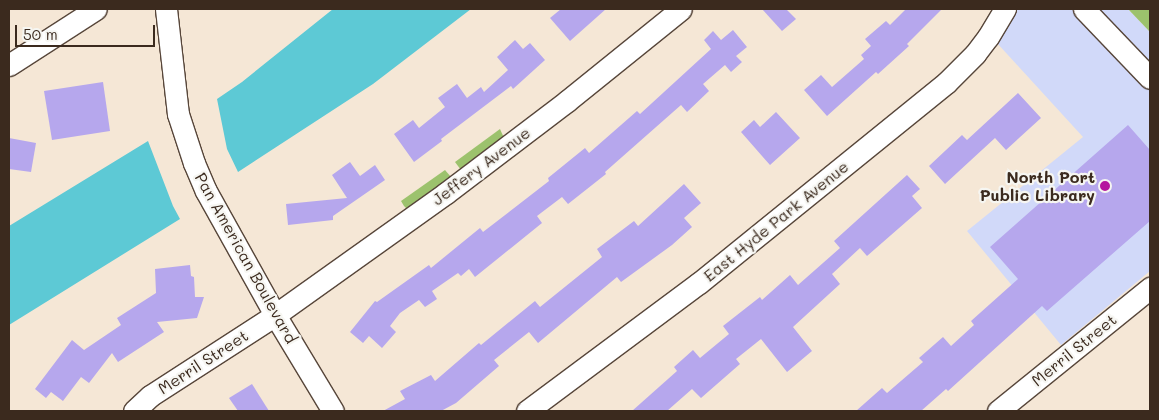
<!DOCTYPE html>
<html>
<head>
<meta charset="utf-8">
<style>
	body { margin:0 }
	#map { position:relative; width:1159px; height:420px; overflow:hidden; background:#f5e7d6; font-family:Mali,sans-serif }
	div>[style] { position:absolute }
	.built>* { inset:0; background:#d1d9f9 }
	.green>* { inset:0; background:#9cc26d }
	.water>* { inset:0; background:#5dc9d5 }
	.building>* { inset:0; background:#b6a7ed }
	.roads { filter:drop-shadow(1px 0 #57463a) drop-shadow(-1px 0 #57463a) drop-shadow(0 1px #57463a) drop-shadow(0 -1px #57463a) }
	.minor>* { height:21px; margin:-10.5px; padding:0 10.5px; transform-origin:10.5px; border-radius:10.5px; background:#fff }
	.dots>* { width:14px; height:14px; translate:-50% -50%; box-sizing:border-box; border:2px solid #f6f6f2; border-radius:50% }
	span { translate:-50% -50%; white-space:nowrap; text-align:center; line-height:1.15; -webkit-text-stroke:4.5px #f6f6f2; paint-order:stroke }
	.street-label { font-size:16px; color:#3b2a1e }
	.poi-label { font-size:16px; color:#3b2a1e; font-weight:700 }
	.right { translate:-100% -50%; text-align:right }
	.frame { position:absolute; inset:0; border:10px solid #3b2a1e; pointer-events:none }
	.scale { position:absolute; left:15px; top:25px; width:140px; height:22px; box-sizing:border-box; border:2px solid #3b2a1e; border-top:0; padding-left:6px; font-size:15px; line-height:18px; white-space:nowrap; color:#3b2a1e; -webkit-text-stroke:4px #f6f6f2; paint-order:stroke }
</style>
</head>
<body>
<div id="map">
	<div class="built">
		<div style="clip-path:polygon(1013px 9px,1128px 9px,1150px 32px,1150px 271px,1061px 345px,967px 231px,1083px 137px,997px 43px)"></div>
	</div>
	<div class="green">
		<div style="clip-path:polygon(1128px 9px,1150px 9px,1150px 32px)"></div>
		<div style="clip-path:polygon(500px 129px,504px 138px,461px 170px,455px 162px)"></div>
		<div style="clip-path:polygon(445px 170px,451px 177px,407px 209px,404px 206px,401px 201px)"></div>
	</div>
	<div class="water">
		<div style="clip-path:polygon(333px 9px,471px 9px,373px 84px,238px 172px,227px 149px,217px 99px,242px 82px)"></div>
		<div style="clip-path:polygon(148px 141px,173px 206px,180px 219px,9px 325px,9px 226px)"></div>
	</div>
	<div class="building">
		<div style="clip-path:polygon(561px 9px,606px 9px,570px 41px,550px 18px)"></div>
		<div style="clip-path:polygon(762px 9px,786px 9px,796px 19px,782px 31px)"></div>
		<div style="clip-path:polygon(906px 9px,942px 9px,907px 44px,909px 46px,878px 74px,876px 72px,827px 116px,804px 90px,821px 75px,832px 87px,864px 59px,861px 55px,871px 46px,865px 39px,886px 21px,890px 25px)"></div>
		<div style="clip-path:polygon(733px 30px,747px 47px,736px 56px,742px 62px,731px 72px,725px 65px,703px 84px,709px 91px,687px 112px,681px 105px,605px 172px,606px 174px,568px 204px,562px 197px,537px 216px,542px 223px,475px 277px,469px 269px,461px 276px,458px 273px,432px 291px,437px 299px,425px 307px,419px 300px,400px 313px,390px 326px,396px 332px,382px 348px,369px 336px,363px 343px,350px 332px,375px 301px,377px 302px,429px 265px,431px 268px,480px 228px,483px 232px,549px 181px,548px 178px,585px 148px,589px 153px,637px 111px,640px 114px,711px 49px,704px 40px,713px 31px,721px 40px)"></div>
		<div style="clip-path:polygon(515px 40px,523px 49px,530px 43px,545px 60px,513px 89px,511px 86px,441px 139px,442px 141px,414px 162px,394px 134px,413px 120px,419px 128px,445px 107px,438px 98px,457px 84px,467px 98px,481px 87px,484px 92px,508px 70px,497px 57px)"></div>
		<div style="clip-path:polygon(103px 82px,110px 131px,52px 140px,44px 91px)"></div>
		<div style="clip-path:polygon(1018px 93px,1041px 118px,1006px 150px,995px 138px,945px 184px,929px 166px,962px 135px,967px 140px)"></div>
		<div style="clip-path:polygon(776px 112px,800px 138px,770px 165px,741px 132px,754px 120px,760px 127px)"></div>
		<div style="clip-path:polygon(1128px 125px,1150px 150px,1150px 221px,1047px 311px,1042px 306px,948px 391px,946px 389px,921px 411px,856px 411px,882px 388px,887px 393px,923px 362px,919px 358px,943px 337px,951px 346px,974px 325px,971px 321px,1018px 279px,990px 247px)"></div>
		<div style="clip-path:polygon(9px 138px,36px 143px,31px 172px,9px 169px)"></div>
		<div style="clip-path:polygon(350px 162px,360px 176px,375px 165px,385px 180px,333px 216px,333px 220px,288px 225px,286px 204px,347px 198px,332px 175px)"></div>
		<div style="clip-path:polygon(907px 175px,920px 189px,912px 196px,922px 208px,867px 256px,860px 248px,832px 274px,840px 284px,793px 327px,812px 351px,787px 372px,761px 339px,736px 359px,740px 364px,701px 398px,692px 389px,667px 411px,632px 411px,677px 371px,674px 367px,693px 350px,700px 358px,729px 334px,723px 326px,760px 297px,762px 300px,790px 275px,798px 285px,840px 248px,834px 241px)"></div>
		<div style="clip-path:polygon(684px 184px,701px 203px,684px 218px,692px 227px,672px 245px,621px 282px,617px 277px,538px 343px,529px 332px,494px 360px,499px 366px,456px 403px,441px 411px,383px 411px,405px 399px,400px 391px,431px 375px,435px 381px,479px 343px,481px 345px,535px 301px,540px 307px,602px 257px,597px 249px,634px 221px,638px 226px)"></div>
		<div style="clip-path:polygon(190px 265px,191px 276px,194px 277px,195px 297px,204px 297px,197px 318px,157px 322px,164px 332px,118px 362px,112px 353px,89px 383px,81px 377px,63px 401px,51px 392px,46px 398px,35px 389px,72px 340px,84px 350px,121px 325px,117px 318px,156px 293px,155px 269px)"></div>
		<div style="clip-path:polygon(252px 384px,269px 411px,238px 411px,229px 398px)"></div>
	</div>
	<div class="roads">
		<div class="minor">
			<div style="left:166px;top:9px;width:106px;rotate:83.5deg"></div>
			<div style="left:178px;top:114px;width:52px;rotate:71.9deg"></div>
			<div style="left:194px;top:163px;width:30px;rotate:67deg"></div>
			<div style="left:206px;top:191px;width:142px;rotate:60.9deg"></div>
			<div style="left:275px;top:315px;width:112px;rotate:58.9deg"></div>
			<div style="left:1084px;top:9px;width:95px;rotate:46.3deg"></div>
			<div style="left:9px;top:65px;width:103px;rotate:-32.8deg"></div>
			<div style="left:134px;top:411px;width:22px;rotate:-43deg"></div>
			<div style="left:150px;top:396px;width:149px;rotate:-32.9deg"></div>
			<div style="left:275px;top:315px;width:210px;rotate:-35.5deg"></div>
			<div style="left:446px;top:193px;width:152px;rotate:-37.2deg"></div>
			<div style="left:567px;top:101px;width:146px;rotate:-38.9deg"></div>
			<div style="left:527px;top:411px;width:214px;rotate:-36.7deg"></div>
			<div style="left:699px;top:283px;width:318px;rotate:-39deg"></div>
			<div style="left:946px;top:83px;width:41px;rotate:-45deg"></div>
			<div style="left:975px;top:54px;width:21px;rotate:-53deg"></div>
			<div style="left:988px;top:37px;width:33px;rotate:-59deg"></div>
			<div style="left:998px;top:411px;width:196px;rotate:-39deg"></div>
		</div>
	</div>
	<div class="dots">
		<div style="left:1105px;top:186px;background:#b5179e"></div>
	</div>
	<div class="street-label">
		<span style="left:481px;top:166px;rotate:-37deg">Jeffery Avenue</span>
		<span style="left:776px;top:221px;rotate:-39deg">East Hyde Park Avenue</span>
		<span style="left:246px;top:258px;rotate:61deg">Pan American Boulevard</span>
		<span style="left:1074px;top:350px;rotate:-39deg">Merril Street</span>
		<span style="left:203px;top:362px;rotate:-33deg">Merril Street</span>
	</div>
	<div class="poi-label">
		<span class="right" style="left:1095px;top:186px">North Port<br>Public Library</span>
	</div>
	<div class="frame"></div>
	<div class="scale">50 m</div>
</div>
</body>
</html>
